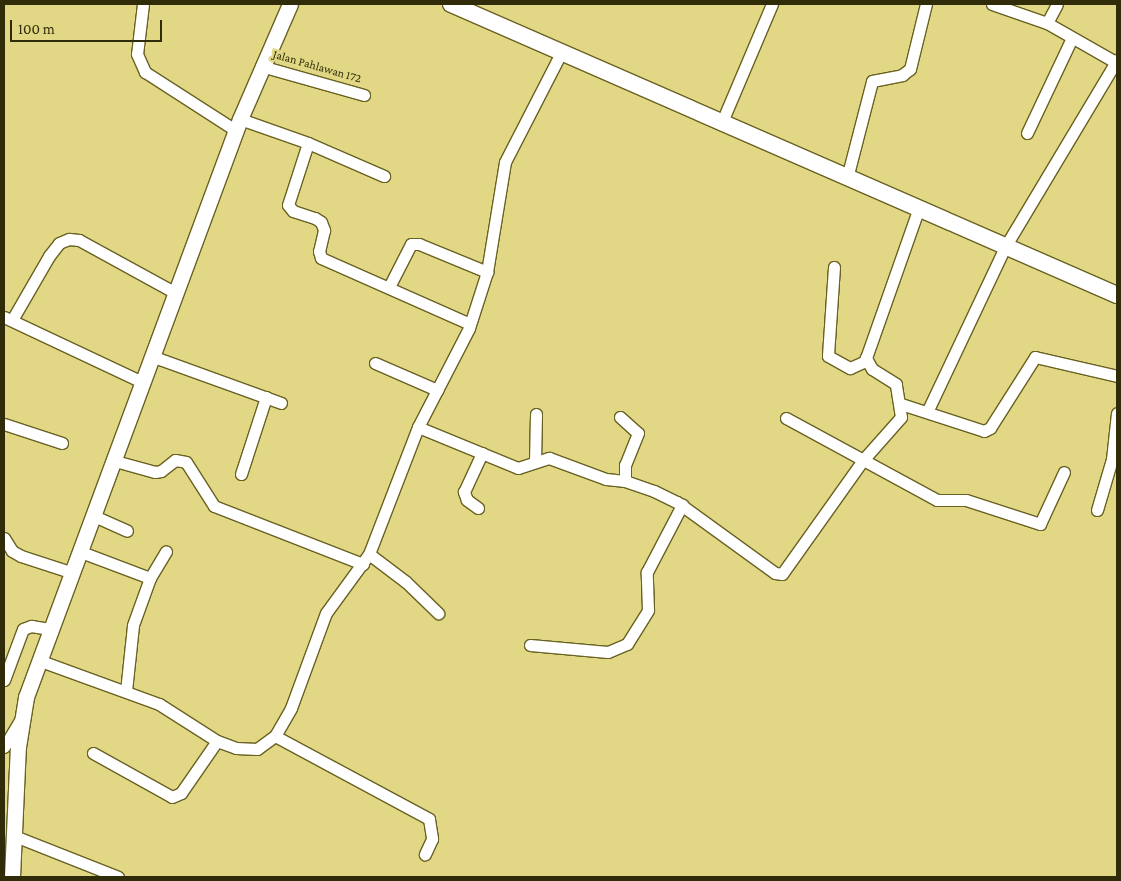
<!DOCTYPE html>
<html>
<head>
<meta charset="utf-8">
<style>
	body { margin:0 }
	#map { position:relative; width:1121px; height:881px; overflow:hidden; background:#e1d784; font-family:"Crimson Pro",serif }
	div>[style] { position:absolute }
	.roads { filter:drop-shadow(1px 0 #696122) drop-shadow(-1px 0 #696122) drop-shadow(0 1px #696122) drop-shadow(0 -1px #696122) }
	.minor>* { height:11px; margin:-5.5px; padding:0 5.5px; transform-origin:5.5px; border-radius:5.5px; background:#fff }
	.major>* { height:15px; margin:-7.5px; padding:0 7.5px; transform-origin:7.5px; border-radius:7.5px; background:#fff }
	.highway>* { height:16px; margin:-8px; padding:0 8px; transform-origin:8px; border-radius:8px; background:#fff }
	span { translate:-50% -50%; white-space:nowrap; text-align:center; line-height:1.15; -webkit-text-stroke:5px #e1d784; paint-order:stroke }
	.street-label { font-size:12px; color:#302c09 }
	.frame { position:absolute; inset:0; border:5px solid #302c09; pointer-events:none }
	.scale { position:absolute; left:10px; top:20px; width:152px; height:22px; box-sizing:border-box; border:2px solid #302c09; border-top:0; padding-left:6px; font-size:15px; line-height:18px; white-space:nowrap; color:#302c09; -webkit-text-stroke:4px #e1d784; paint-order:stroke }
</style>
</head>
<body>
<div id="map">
	<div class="roads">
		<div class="minor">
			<div style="left:143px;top:4px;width:50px;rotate:96.8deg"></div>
			<div style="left:137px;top:54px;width:20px;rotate:66deg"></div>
			<div style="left:145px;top:72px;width:107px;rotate:32.8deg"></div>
			<div style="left:992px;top:4px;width:58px;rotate:19.1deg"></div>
			<div style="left:1047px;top:23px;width:81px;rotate:29.7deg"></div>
			<div style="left:1047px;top:23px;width:21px;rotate:-62deg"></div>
			<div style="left:261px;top:66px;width:107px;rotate:15.7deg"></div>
			<div style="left:240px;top:119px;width:72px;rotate:19.4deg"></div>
			<div style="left:308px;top:143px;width:83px;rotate:23.5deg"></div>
			<div style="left:721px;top:124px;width:130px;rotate:-67deg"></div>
			<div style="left:1027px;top:133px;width:105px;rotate:-64.7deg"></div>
			<div style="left:308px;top:143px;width:65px;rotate:107.9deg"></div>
			<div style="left:288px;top:205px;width:8px;rotate:50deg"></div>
			<div style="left:293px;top:211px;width:23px;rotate:18deg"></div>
			<div style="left:315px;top:218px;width:7px;rotate:34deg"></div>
			<div style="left:321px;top:222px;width:9px;rotate:69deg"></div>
			<div style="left:324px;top:230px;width:22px;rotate:103deg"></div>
			<div style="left:319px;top:251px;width:7px;rotate:74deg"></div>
			<div style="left:321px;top:258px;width:163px;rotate:23.9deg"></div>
			<div style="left:847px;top:178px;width:100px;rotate:-75.5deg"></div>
			<div style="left:872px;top:81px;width:31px;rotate:-11deg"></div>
			<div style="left:902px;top:75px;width:10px;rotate:-37deg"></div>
			<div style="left:910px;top:69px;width:67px;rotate:-76.2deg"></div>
			<div style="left:834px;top:267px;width:89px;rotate:93.9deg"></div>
			<div style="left:828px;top:356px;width:25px;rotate:29deg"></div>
			<div style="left:850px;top:368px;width:17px;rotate:-24deg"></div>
			<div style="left:389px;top:287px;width:48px;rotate:-62.9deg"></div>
			<div style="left:411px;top:244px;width:8px"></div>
			<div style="left:419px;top:244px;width:74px;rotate:22.4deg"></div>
			<div style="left:4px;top:317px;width:155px;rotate:25.2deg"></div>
			<div style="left:12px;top:320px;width:74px;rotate:-60deg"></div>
			<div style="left:49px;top:256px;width:16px;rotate:-52deg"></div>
			<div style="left:59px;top:243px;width:11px;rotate:-22deg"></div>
			<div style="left:69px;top:239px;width:10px;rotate:6deg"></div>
			<div style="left:79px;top:240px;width:111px;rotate:28.7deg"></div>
			<div style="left:154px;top:357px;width:135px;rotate:19.9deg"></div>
			<div style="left:375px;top:363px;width:68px;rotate:23.5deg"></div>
			<div style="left:901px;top:404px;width:87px;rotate:18deg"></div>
			<div style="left:984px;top:431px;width:7px;rotate:-27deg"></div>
			<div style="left:990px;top:428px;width:84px;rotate:-57.6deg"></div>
			<div style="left:1035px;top:357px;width:84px;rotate:13deg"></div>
			<div style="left:928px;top:410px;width:180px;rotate:-64.7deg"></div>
			<div style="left:1005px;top:247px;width:218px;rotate:-59.1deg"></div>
			<div style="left:620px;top:417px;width:24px;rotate:42deg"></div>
			<div style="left:638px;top:433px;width:35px;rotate:112deg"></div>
			<div style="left:625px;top:465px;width:16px;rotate:90deg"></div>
			<div style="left:786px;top:418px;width:172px;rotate:28.5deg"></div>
			<div style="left:937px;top:500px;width:29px"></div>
			<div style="left:966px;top:500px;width:78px;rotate:18deg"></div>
			<div style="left:1040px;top:524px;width:57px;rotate:-65.2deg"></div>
			<div style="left:4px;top:424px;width:61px;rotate:18.1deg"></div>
			<div style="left:418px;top:427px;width:108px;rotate:22.3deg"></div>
			<div style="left:518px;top:468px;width:33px;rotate:-18deg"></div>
			<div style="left:549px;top:458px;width:61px;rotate:20.2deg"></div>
			<div style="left:606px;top:479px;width:19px;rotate:6deg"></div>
			<div style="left:625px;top:481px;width:31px;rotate:19deg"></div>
			<div style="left:654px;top:491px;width:25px;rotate:26deg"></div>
			<div style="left:677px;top:502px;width:121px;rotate:35.9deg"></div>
			<div style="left:775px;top:573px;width:7px;rotate:8deg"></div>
			<div style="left:782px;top:574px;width:140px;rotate:-54.6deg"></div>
			<div style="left:863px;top:460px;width:57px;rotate:-48.5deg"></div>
			<div style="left:901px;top:417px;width:33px;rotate:-99deg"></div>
			<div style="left:896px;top:384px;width:28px;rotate:-148deg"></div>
			<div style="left:872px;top:369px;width:13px;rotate:-119deg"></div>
			<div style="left:866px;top:358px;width:157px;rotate:-70.6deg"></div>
			<div style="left:115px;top:461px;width:41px;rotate:15.4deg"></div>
			<div style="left:155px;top:472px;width:6px;rotate:-9deg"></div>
			<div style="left:161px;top:471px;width:18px;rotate:-38deg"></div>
			<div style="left:175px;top:460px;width:11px;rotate:10deg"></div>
			<div style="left:186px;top:462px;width:52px;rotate:57.5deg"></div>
			<div style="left:214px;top:506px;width:160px;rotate:21.3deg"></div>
			<div style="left:535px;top:462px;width:48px;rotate:-88.8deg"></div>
			<div style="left:241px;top:474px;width:81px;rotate:-72deg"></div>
			<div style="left:478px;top:508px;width:14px;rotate:-144deg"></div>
			<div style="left:467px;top:500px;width:9px;rotate:-111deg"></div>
			<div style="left:464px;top:492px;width:43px;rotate:-65.2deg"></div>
			<div style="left:1097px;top:510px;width:53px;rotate:-73.6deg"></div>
			<div style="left:1112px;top:459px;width:46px;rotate:-83.8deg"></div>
			<div style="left:94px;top:516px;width:36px;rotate:24deg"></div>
			<div style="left:4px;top:538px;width:15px;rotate:58deg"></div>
			<div style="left:12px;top:551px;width:10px;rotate:29deg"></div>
			<div style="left:21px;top:556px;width:55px;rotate:18.1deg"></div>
			<div style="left:81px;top:552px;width:74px;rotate:20.6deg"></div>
			<div style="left:369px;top:554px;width:46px;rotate:37.1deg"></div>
			<div style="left:406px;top:582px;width:45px;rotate:44.1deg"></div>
			<div style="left:530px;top:645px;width:78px;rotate:5.1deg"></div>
			<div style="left:608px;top:652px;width:21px;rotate:-23deg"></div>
			<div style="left:627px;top:644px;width:40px;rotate:-58deg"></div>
			<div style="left:648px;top:610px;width:38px;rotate:-92deg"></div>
			<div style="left:647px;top:572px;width:76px;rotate:-62.4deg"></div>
			<div style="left:38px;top:660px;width:129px;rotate:20deg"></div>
			<div style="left:159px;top:704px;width:69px;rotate:32.5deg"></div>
			<div style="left:217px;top:741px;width:20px;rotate:20deg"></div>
			<div style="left:236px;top:748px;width:21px;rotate:3deg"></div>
			<div style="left:257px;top:749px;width:22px;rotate:-36deg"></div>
			<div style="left:275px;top:736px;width:32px;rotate:-60deg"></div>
			<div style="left:291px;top:708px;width:101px;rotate:-69.8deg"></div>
			<div style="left:326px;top:613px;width:73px;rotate:-53.9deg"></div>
			<div style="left:369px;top:554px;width:136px;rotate:-68.9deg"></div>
			<div style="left:418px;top:427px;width:111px;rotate:-62.7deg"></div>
			<div style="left:469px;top:328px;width:59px;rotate:-72.2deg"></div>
			<div style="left:487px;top:272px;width:111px;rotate:-80.7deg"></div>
			<div style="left:505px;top:162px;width:123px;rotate:-62.8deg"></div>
			<div style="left:4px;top:680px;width:54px;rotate:-69.6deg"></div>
			<div style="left:23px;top:629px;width:9px;rotate:-21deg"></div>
			<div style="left:31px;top:626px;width:19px;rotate:9deg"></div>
			<div style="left:126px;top:691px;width:66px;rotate:-83.9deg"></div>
			<div style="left:133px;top:625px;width:50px;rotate:-70.1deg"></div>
			<div style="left:150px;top:578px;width:31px;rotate:-59deg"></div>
			<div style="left:275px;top:736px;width:175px;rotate:28.3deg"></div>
			<div style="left:429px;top:819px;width:20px;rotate:81deg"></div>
			<div style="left:432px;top:839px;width:17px;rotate:115deg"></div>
			<div style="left:4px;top:747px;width:31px;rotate:-59deg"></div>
			<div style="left:93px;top:753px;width:90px;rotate:29.1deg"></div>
			<div style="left:172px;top:797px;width:10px;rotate:-24deg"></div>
			<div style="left:181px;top:793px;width:63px;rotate:-55.3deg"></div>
			<div style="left:12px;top:835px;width:114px;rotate:21.6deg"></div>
		</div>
		<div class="major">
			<div style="left:12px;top:877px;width:130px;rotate:-87.4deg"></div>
			<div style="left:18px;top:747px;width:51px;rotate:-80.9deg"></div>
			<div style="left:26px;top:697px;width:616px;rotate:-69.68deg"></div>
			<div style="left:240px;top:119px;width:125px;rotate:-66.5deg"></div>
		</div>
		<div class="highway">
			<div style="left:451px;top:4px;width:727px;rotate:23.6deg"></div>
		</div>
	</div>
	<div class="street-label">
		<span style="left:317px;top:67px;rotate:16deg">Jalan Pahlawan 172</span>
	</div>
	<div class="frame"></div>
	<div class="scale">100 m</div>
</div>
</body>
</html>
